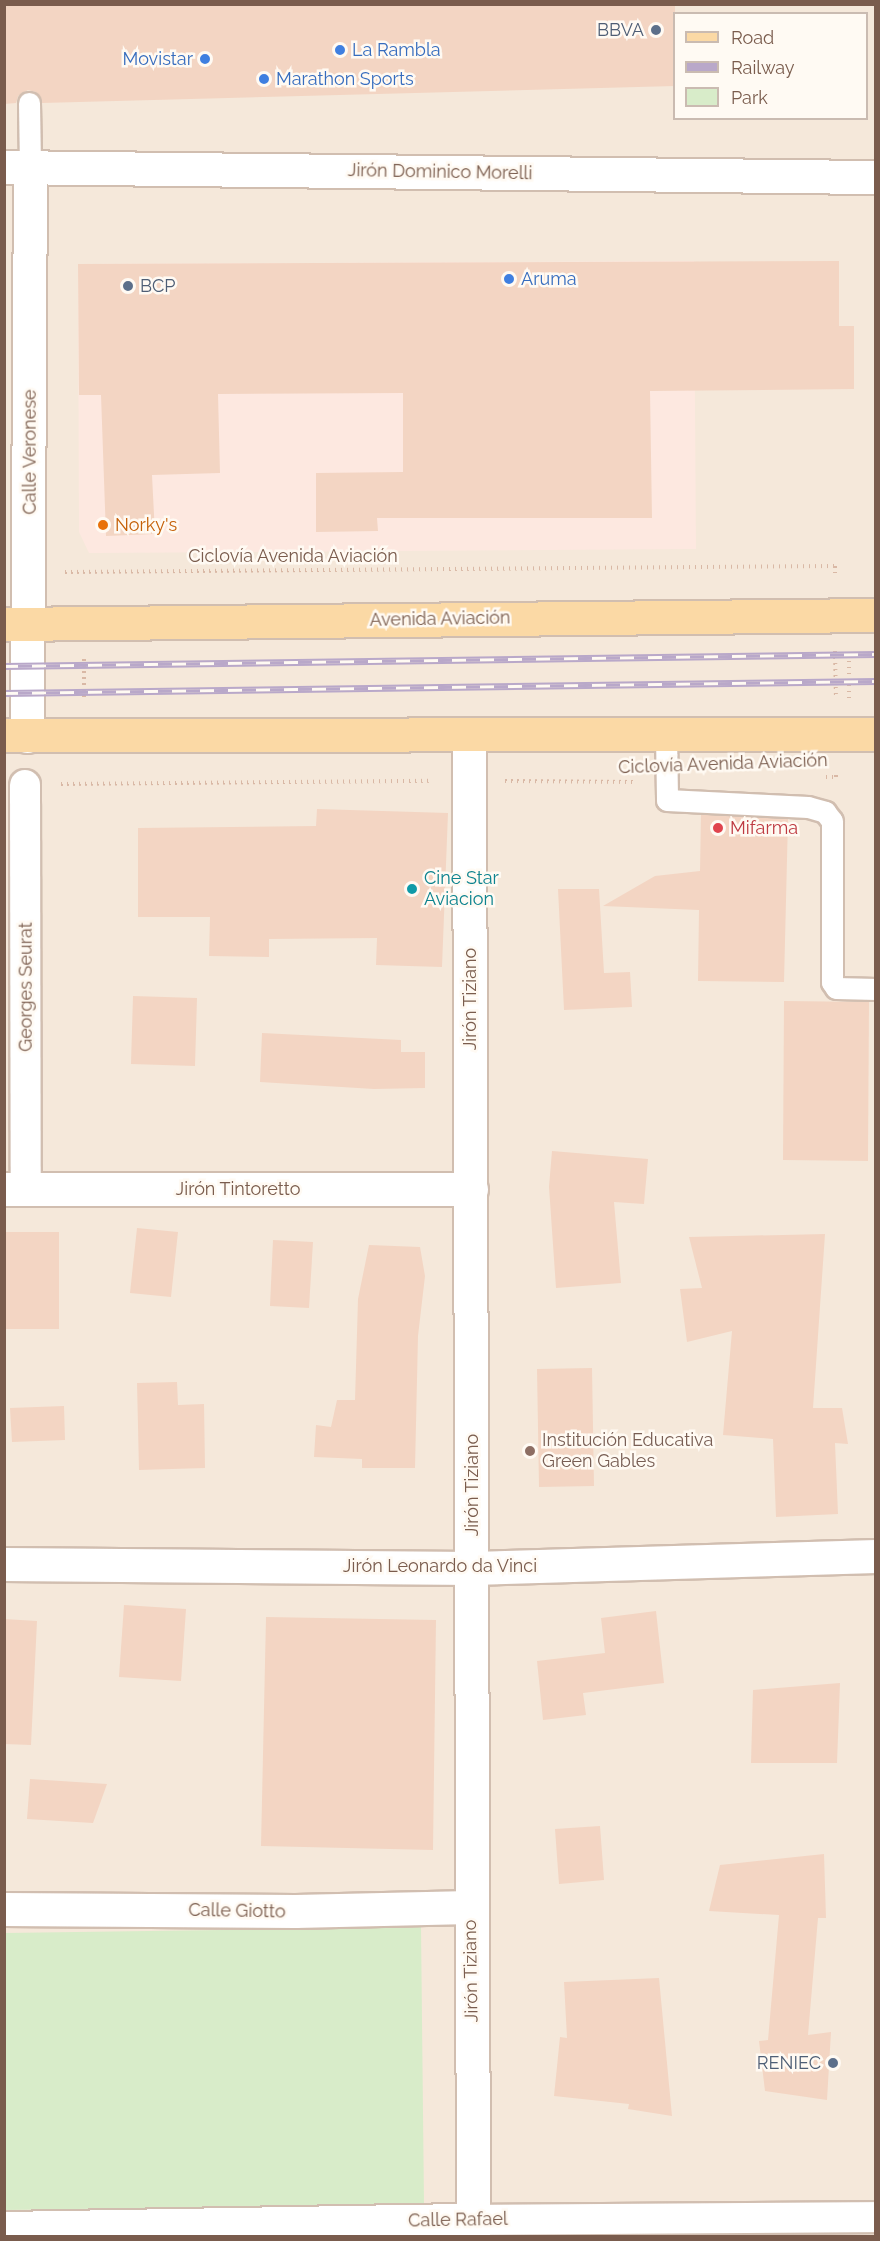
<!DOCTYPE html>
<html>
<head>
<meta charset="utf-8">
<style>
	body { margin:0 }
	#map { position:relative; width:880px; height:2241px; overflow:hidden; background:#fdf6ec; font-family:Raleway,sans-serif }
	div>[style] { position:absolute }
	.residential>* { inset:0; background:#f5e8da }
	.commercial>* { inset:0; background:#fde8e0 }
	.green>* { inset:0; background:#d8ecc9 }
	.building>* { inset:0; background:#f3d5c3 }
	.path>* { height:4px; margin-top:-2px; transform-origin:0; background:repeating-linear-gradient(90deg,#d9b8a5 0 1.5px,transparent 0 6px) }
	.roads { filter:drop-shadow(2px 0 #d1beb0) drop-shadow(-2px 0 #d1beb0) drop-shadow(0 2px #d1beb0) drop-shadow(0 -2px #d1beb0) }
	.service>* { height:21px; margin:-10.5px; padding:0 10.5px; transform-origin:10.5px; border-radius:10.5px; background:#fff }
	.pedestrian>* { height:30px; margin:-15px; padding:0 15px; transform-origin:15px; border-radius:15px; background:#fff }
	.minor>* { height:33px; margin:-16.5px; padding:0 16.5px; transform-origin:16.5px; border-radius:16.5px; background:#fff }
	.primary>* { height:33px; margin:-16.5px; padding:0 16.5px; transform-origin:16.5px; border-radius:16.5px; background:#fbd9a5 }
	.rail>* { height:7px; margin-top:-3.5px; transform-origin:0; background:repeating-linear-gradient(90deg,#fffaf3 0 14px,#b9a8c9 0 28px); box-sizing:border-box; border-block:2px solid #b9a8c9 }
	.dots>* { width:16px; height:16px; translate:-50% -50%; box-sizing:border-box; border:3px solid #fffaf3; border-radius:50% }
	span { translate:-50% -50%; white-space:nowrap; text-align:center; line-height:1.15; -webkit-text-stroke:5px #fffaf3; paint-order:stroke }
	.service-label { font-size:18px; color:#4e5e75 }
	.right { translate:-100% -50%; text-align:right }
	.left { translate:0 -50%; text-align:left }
	.shop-label { font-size:18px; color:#366cbe }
	.street-label { font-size:18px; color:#7a5c4d }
	.food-label { font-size:18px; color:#c56008 }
	.health-label { font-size:18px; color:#be3a42 }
	.culture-label { font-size:18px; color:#0d838f }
	.education-label { font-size:18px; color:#785e54 }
	.frame { position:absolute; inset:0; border:6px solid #7a5c4d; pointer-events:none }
	.legend { position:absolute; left:673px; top:12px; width:195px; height:108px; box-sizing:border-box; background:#fffaf3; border:2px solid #cabbb1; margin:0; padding:8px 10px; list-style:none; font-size:18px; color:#7a5c4d }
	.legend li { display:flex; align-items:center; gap:12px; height:30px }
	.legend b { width:30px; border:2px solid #cabbb1 }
</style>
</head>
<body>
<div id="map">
	<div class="residential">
		<div style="clip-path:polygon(evenodd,5px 5px,875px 5px,875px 2236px,5px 2236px,5px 5px,674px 14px,866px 14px,866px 118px,674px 118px,674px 14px)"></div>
	</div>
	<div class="commercial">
		<div style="clip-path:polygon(694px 261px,696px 549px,89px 553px,79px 532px,78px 264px)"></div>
	</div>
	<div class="green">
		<div style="clip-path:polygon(421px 1927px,424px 2204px,5px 2210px,5px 1933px)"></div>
	</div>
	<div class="building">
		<div style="clip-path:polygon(4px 4px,675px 4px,675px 86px,42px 103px,36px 92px,28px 90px,18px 96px,16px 103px,4px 104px)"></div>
		<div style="clip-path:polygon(839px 261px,839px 326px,854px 326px,854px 389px,650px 391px,652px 518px,377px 518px,378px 531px,316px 532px,316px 473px,403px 472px,403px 393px,218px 394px,220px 473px,152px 475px,155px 534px,106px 536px,101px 395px,79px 395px,78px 264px)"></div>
		<div style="clip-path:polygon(317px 809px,448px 813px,442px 967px,376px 965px,377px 938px,269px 939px,269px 957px,209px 956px,210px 917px,138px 917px,138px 828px,316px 826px)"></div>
		<div style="clip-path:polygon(701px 814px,788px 819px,784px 982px,698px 981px,699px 910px,603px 906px,655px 876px,700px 871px)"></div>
		<div style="clip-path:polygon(558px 889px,599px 889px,604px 973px,630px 972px,632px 1007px,564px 1010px)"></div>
		<div style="clip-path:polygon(133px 996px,197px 998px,195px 1066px,131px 1064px)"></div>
		<div style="clip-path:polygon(784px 1001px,869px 1002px,868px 1161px,783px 1160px)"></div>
		<div style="clip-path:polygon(262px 1033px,401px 1040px,401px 1052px,425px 1052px,425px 1088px,374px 1089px,260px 1082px)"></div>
		<div style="clip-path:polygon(552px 1151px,648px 1159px,644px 1204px,614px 1202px,621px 1283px,556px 1288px,549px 1187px)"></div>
		<div style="clip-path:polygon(137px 1228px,178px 1232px,171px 1297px,130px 1293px)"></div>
		<div style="clip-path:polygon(4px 1232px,59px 1232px,59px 1329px,4px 1329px)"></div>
		<div style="clip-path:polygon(825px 1234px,813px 1408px,842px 1408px,848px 1444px,835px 1443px,838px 1514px,776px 1517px,773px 1439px,723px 1435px,732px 1331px,687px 1342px,680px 1289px,702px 1288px,689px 1237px)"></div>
		<div style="clip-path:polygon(273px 1240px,313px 1242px,309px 1308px,270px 1306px)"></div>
		<div style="clip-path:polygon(369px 1245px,420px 1247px,425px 1276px,418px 1336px,415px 1468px,362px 1468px,362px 1459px,314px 1457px,316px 1425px,331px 1427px,337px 1400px,355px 1400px,358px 1299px)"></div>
		<div style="clip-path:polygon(592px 1368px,594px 1486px,539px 1487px,537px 1369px)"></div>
		<div style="clip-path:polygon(177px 1382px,178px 1405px,204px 1404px,205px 1468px,139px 1470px,137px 1383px)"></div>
		<div style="clip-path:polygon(64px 1406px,65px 1440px,12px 1442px,10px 1408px)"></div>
		<div style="clip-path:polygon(124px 1605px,186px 1609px,181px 1681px,119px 1677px)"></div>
		<div style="clip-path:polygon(656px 1611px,664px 1683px,583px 1693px,586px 1715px,543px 1720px,537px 1661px,605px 1653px,601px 1618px)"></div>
		<div style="clip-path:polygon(266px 1617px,436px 1620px,433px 1850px,261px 1846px)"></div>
		<div style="clip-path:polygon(4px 1619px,37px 1621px,31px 1745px,4px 1744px)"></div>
		<div style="clip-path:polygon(840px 1683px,837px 1763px,751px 1763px,753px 1690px)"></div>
		<div style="clip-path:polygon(30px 1779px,107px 1784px,93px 1823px,27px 1819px)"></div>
		<div style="clip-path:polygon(600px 1826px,604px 1880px,559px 1884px,555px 1829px)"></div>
		<div style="clip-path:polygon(824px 1854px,826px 1918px,818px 1918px,808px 2035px,831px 2032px,827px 2100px,765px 2091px,759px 2041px,768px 2040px,779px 1915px,709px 1911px,720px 1865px)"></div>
		<div style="clip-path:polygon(659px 1978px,672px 2116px,628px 2109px,629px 2104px,554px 2096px,560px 2037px,567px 2038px,564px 1982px)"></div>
	</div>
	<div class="path">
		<div style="left:65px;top:572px;width:770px;rotate:-0.45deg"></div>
		<div style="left:835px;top:566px;width:11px;rotate:90deg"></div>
		<div style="left:835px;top:651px;width:46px;rotate:88.8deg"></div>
		<div style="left:84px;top:697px;width:38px;rotate:-90deg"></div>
		<div style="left:849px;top:698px;width:46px;rotate:-90deg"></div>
		<div style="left:826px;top:777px;width:10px"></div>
		<div style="left:836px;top:777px;width:6px;rotate:-90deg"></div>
		<div style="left:505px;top:781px;width:130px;rotate:0.4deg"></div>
		<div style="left:61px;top:784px;width:370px;rotate:-0.5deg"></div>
	</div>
	<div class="roads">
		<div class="service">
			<div style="left:29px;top:103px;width:64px;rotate:89.1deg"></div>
			<div style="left:666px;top:734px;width:66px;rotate:89.1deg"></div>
			<div style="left:667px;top:800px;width:141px;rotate:2.8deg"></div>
			<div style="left:808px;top:807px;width:18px;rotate:16deg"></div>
			<div style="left:825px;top:812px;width:11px;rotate:52deg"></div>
			<div style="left:832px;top:821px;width:161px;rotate:90deg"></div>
			<div style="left:832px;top:982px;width:7px;rotate:56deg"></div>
			<div style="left:836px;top:988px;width:40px;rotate:1.4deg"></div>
		</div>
		<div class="pedestrian">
			<div style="left:25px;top:785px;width:404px;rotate:89.9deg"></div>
			<div style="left:473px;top:2220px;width:403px;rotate:-0.4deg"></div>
		</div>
		<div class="minor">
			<div style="left:4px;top:167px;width:872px;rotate:0.66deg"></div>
			<div style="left:469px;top:734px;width:1502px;rotate:89.85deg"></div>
			<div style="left:27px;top:736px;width:569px;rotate:-89.7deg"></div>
			<div style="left:4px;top:1189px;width:467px"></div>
			<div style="left:4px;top:1564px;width:468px;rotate:0.5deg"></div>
			<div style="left:472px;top:1568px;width:404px;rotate:-1.7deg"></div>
			<div style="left:4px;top:1909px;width:291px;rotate:0.4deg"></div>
			<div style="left:295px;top:1911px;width:175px;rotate:-1.3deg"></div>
			<div style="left:4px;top:2228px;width:469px;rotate:-1deg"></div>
		</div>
		<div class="primary">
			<div style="left:4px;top:624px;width:872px;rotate:-0.59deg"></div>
			<div style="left:4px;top:735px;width:872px;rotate:-0.07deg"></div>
		</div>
	</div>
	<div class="rail">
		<div style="left:4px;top:666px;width:872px;rotate:-0.79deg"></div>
		<div style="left:4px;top:693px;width:872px;rotate:-0.79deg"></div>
	</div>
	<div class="dots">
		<div style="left:656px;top:30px;background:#5c6f8a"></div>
		<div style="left:340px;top:50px;background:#3f7fe0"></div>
		<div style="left:205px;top:59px;background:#3f7fe0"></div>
		<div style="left:264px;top:79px;background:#3f7fe0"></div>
		<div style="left:509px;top:279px;background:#3f7fe0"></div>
		<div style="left:128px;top:286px;background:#5c6f8a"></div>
		<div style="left:103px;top:525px;background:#e8710a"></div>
		<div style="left:718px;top:828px;background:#e0444e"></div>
		<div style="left:412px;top:889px;background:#0f9aa8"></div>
		<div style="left:530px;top:1451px;background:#8d6e63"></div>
		<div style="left:833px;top:2063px;background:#5c6f8a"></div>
	</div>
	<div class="service-label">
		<span class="right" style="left:644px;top:30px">BBVA</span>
		<span class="left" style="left:140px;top:286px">BCP</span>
		<span class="right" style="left:821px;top:2063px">RENIEC</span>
	</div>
	<div class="shop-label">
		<span class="left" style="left:352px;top:50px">La Rambla</span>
		<span class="right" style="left:193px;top:59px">Movistar</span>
		<span class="left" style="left:276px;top:79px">Marathon Sports</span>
		<span class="left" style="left:521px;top:279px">Aruma</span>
	</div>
	<div class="street-label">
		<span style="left:440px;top:172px;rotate:1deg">Jirón Dominico Morelli</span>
		<span style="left:30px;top:452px;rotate:-90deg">Calle Veronese</span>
		<span style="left:293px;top:556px">Ciclovía Avenida Aviación</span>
		<span style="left:440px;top:619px;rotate:-1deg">Avenida Aviación</span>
		<span style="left:723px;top:764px;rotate:-2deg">Ciclovía Avenida Aviación</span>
		<span style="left:26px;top:987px;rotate:-90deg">Georges Seurat</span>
		<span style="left:470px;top:999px;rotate:-90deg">Jirón Tiziano</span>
		<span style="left:238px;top:1189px">Jirón Tintoretto</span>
		<span style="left:472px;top:1485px;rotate:-90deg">Jirón Tiziano</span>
		<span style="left:440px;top:1566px">Jirón Leonardo da Vinci</span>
		<span style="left:237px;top:1911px;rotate:1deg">Calle Giotto</span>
		<span style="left:471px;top:1971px;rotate:-91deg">Jirón Tiziano</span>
		<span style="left:458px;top:2220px;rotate:-1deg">Calle Rafael</span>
	</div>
	<div class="food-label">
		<span class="left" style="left:115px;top:525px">Norky's</span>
	</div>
	<div class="health-label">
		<span class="left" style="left:730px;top:828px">Mifarma</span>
	</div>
	<div class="culture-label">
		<span class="left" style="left:424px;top:889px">Cine Star<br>Aviacion</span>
	</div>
	<div class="education-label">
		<span class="left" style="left:542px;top:1451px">Institución Educativa<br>Green Gables</span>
	</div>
	<div class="frame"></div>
	<ul class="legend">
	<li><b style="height:8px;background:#fbd9a5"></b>Road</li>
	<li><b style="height:8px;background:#b9a8c9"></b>Railway</li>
	<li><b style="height:16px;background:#d8ecc9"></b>Park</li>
	</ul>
</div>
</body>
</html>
